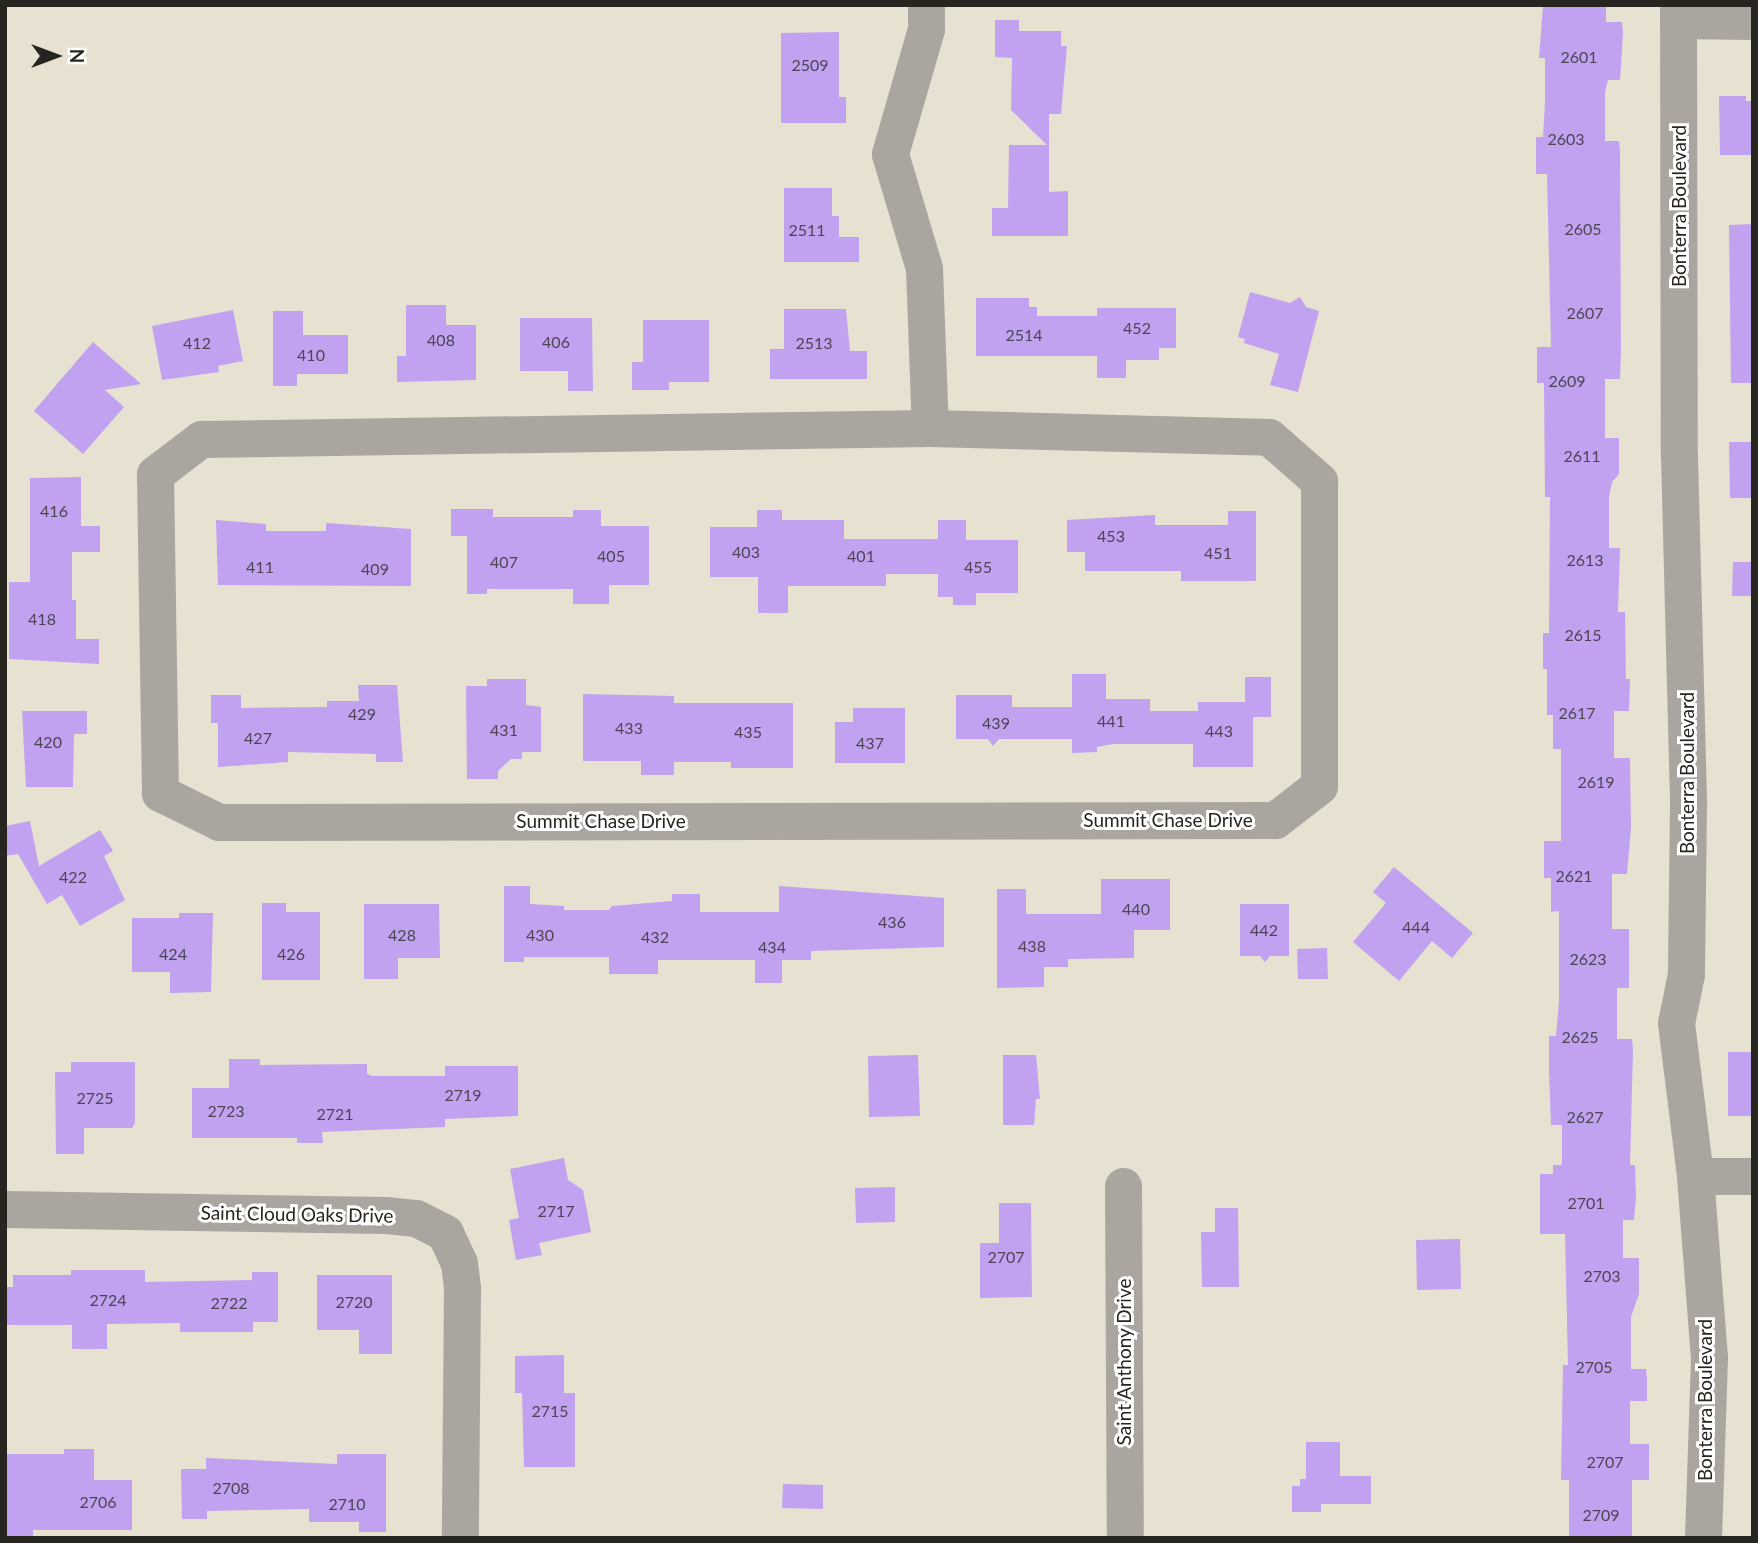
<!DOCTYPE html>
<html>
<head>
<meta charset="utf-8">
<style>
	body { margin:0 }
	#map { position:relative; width:1758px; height:1543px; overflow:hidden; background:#e6e1d1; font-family:Lato,sans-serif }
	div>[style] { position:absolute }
	.building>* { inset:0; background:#c1a2f0 }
	.minor>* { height:37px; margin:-18.5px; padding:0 18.5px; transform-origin:18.5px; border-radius:18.5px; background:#aaa59f }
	span { translate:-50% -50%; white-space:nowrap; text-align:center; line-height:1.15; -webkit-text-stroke:6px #fff; paint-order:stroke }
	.number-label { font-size:16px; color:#4e4453 }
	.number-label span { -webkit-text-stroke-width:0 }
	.street-label { font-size:19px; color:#27251f }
	.frame { position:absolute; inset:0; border:7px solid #27251f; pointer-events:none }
	.north { position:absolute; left:21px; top:21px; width:70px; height:70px; -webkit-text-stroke:5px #fff; paint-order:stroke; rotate:90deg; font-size:19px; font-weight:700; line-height:28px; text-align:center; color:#27251f }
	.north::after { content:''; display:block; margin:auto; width:24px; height:32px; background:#27251f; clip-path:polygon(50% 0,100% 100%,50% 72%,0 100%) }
</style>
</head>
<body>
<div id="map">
	<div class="building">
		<div style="clip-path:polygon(1543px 5px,1606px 5px,1606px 22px,1622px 22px,1623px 33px,1620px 80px,1608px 80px,1605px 92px,1605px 141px,1619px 141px,1620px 151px,1621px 349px,1620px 379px,1605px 379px,1605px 438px,1619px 438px,1619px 474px,1612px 482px,1609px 497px,1609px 548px,1620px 548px,1618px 612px,1625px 612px,1626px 679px,1630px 679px,1629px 711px,1614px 711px,1614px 758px,1630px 758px,1631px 828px,1627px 874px,1612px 874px,1612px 929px,1629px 929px,1629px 988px,1617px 988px,1617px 1039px,1632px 1039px,1633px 1050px,1630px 1165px,1635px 1165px,1636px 1198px,1634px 1220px,1623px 1220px,1623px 1258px,1639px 1258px,1639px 1294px,1631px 1317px,1631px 1369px,1646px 1369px,1647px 1379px,1647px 1401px,1630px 1401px,1630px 1444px,1649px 1444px,1649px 1480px,1632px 1480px,1632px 1538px,1569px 1538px,1569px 1480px,1561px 1480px,1563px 1365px,1568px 1365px,1565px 1234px,1540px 1234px,1540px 1174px,1553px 1174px,1553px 1165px,1562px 1165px,1562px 1125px,1551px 1125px,1549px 1072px,1549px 1036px,1556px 1036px,1559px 1002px,1559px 911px,1551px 912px,1551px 878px,1544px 878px,1544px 841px,1561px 841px,1561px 749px,1553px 749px,1553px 715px,1547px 715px,1547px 669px,1543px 669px,1543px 633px,1549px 633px,1550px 497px,1545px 497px,1544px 383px,1537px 383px,1537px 347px,1551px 347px,1547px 174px,1536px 174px,1536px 137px,1543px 137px,1545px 103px,1545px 58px,1539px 58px)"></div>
		<div style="clip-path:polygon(995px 20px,1019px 20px,1019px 31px,1061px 31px,1061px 46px,1067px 46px,1061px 114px,1049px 114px,1049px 192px,1068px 191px,1068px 236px,992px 236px,992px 208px,1008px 208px,1009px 145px,1047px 145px,1011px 110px,1012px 58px,995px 57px)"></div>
		<div style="clip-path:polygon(839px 32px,839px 97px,846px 97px,846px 123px,781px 123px,781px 33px)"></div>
		<div style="clip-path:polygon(1719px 96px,1746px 96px,1746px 101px,1753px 101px,1753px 155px,1720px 155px)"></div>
		<div style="clip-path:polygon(784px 188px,832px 188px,832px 216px,839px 216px,839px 237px,859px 237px,859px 262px,784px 262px)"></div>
		<div style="clip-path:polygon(1753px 224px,1753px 383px,1731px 383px,1729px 225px)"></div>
		<div style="clip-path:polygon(1250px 292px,1290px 303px,1300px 297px,1306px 307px,1319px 311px,1298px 392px,1270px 385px,1279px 354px,1244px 343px,1245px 339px,1238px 337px)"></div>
		<div style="clip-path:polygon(976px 298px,1029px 298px,1029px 307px,1037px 307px,1037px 316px,1097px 316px,1097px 308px,1176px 308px,1176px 348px,1159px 348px,1159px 360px,1126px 360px,1126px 378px,1097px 378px,1097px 356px,976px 356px)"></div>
		<div style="clip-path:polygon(406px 305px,446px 305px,446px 325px,476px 325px,476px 380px,397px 382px,397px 356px,406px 356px)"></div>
		<div style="clip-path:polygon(784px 309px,846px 309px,850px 351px,867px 351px,867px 379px,770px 379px,770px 349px,784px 349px)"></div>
		<div style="clip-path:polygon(233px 310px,243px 361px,218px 366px,219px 372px,162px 380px,152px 326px)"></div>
		<div style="clip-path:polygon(273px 311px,303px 311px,303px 335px,348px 335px,348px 374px,297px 374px,297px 386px,273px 386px)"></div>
		<div style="clip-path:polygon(520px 318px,592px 318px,593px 391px,568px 391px,568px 371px,520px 371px)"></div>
		<div style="clip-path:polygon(643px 320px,709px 320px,709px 382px,669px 382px,669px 390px,632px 390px,632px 362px,643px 362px)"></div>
		<div style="clip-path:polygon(93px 342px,141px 384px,105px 390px,124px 407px,83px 454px,34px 411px)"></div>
		<div style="clip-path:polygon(1729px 442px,1753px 442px,1753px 498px,1730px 498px)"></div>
		<div style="clip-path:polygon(81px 477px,81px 526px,100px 526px,100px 552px,72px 552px,72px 600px,76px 600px,76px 639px,99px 639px,99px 664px,9px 659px,9px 582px,30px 582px,30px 478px)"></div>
		<div style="clip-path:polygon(451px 509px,493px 509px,493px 517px,573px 517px,573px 510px,601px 510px,601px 526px,649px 526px,649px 585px,609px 585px,609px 604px,573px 604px,573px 589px,487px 589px,487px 594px,467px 594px,467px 536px,451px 536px)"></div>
		<div style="clip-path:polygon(757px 510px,782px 510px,782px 520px,844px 520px,844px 539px,938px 539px,938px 520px,966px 520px,966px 540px,1018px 540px,1018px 593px,976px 593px,976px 605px,953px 605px,953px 597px,938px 597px,938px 574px,886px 574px,886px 586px,788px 586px,788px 613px,758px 613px,758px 577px,710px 577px,710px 527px,757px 527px)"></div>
		<div style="clip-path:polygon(1228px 511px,1256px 511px,1256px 581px,1181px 581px,1181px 571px,1085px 571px,1085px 552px,1067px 552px,1067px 520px,1155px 515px,1155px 525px,1228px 525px)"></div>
		<div style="clip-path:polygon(216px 520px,266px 524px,266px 531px,326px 531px,326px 523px,411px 529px,411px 586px,218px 585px)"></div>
		<div style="clip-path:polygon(1733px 562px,1753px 562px,1753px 596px,1732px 596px)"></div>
		<div style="clip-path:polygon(1072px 674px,1106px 674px,1106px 699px,1150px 699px,1150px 711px,1198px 711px,1198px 702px,1245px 702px,1245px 677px,1271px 677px,1271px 717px,1253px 717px,1253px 767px,1193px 767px,1193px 744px,1113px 744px,1097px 747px,1097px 752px,1072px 753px,1072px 739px,999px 739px,993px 746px,988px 739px,956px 739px,956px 695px,1012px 695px,1012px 707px,1072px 707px)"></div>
		<div style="clip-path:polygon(487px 679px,526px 679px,526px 705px,541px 707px,541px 752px,522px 752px,522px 759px,511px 759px,498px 771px,498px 779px,467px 779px,466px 686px,487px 686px)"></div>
		<div style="clip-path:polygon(358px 685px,397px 685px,403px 762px,376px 762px,376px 754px,288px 752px,288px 762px,218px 767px,218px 723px,211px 723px,211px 695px,241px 695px,241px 708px,327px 707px,327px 701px,359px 701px)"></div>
		<div style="clip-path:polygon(583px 694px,674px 696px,674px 703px,793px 703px,793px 768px,731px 768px,731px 762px,674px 762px,674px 775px,641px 775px,641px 761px,583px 761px)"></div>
		<div style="clip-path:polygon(853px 708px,905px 708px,905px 763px,835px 763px,835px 722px,853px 722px)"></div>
		<div style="clip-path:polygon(22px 711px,87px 711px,87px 734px,74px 734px,73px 787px,26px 787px)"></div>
		<div style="clip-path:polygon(30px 821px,39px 866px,100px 830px,113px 851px,104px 856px,125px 900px,80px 926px,62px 895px,47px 904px,18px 854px,5px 856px,5px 826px)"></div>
		<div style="clip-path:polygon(1394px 867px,1473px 933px,1452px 958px,1432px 941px,1399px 981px,1353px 942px,1386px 903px,1373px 892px)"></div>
		<div style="clip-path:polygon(1101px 879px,1170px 879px,1170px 930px,1134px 930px,1134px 958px,1068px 959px,1068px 967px,1044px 967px,1044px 987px,997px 988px,997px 889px,1026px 889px,1026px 914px,1101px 914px)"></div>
		<div style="clip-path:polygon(504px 886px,530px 886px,530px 904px,564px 906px,564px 910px,609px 910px,612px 906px,672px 901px,672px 894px,700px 894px,700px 912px,779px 912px,779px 886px,944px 898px,944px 947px,811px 951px,811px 960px,782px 960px,782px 983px,755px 983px,755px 960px,658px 960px,658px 974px,609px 974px,609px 957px,524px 957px,524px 962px,504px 962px)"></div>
		<div style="clip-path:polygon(262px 903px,286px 903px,286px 912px,320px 912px,320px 980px,262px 980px)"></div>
		<div style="clip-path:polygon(364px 904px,439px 904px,440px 958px,398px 958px,398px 979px,364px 979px)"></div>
		<div style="clip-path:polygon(1240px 904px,1289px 904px,1289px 956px,1270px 956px,1265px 962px,1260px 956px,1240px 956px)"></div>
		<div style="clip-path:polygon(179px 913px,213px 913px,211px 992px,170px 993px,170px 972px,132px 972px,132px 918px,179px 918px)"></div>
		<div style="clip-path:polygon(1327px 948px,1328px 979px,1298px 979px,1297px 949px)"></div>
		<div style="clip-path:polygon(1728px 1052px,1753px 1052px,1753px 1116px,1728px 1116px)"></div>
		<div style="clip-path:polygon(918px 1055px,920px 1116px,869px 1117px,868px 1056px)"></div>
		<div style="clip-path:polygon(1003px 1055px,1036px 1055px,1040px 1099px,1036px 1099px,1034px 1125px,1003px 1125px)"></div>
		<div style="clip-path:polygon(229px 1059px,260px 1059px,260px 1065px,367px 1064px,367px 1074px,372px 1076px,445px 1076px,445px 1066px,518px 1066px,518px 1116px,445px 1119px,445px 1127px,322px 1132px,323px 1143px,297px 1143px,297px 1138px,192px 1138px,192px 1088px,229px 1088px)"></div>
		<div style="clip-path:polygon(71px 1062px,135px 1062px,135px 1123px,132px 1128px,84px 1128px,84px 1154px,56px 1154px,55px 1072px,71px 1072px)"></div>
		<div style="clip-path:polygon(564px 1158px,568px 1180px,583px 1190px,591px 1232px,539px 1243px,542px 1255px,516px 1260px,509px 1220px,519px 1218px,510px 1169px)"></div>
		<div style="clip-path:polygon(895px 1187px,895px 1222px,856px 1223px,855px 1188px)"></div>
		<div style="clip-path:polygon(999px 1203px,1031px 1203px,1032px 1297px,980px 1298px,980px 1243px,999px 1243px)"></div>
		<div style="clip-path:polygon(1215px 1208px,1238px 1208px,1239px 1287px,1202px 1287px,1201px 1232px,1215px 1232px)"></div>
		<div style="clip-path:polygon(1460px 1239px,1461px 1289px,1417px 1290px,1416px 1240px)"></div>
		<div style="clip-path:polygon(71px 1270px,145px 1270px,145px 1282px,252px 1280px,252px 1272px,278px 1272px,278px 1322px,253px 1322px,253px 1332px,180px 1332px,180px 1323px,107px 1324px,107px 1349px,72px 1349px,72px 1325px,5px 1325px,5px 1287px,13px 1287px,13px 1275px,71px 1275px)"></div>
		<div style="clip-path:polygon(317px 1275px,392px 1275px,392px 1354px,359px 1354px,359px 1330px,317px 1330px)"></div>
		<div style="clip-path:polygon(564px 1355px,564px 1393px,575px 1393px,575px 1467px,524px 1467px,522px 1393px,515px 1393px,515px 1356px)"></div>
		<div style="clip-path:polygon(1306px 1442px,1340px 1442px,1340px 1476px,1371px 1476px,1371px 1504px,1321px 1504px,1321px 1512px,1292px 1512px,1292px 1486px,1300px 1486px,1300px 1479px,1306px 1479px)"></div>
		<div style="clip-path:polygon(64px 1449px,94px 1449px,94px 1480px,132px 1480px,132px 1530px,33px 1530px,33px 1536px,5px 1536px,5px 1454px,64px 1454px)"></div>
		<div style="clip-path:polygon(337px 1454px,386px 1454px,386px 1532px,359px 1532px,359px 1522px,309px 1522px,309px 1509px,207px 1511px,207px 1519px,182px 1519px,181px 1469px,206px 1469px,206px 1458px,337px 1464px)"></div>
		<div style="clip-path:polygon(783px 1484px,823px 1485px,823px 1509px,782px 1508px)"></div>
	</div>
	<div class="minor">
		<div style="left:926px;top:5px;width:24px;rotate:90deg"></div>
		<div style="left:926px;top:29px;width:130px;rotate:106.1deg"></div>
		<div style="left:890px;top:154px;width:119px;rotate:73.4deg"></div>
		<div style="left:924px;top:268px;width:160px;rotate:87.9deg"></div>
		<div style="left:1678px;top:5px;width:451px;rotate:89.9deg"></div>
		<div style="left:1679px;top:456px;width:349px;rotate:88.5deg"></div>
		<div style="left:1688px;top:805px;width:169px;rotate:90.7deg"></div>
		<div style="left:1686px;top:974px;width:50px;rotate:101.5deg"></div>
		<div style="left:1676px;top:1023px;width:154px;rotate:82.9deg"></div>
		<div style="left:1695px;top:1176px;width:182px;rotate:85.6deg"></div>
		<div style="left:1709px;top:1357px;width:181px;rotate:91.9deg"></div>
		<div style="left:1678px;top:20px;width:75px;rotate:0.8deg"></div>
		<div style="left:930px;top:428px;width:339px;rotate:1.5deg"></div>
		<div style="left:1269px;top:437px;width:67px;rotate:41.3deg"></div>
		<div style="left:1319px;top:481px;width:305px;rotate:90deg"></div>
		<div style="left:1319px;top:786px;width:56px;rotate:142.3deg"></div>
		<div style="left:1275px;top:820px;width:1056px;rotate:179.89deg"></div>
		<div style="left:219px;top:822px;width:66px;rotate:-153.8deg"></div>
		<div style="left:160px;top:793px;width:319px;rotate:-90.9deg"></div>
		<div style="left:155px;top:474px;width:58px;rotate:-37.3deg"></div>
		<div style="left:201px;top:439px;width:729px;rotate:-0.86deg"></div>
		<div style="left:1695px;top:1176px;width:58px"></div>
		<div style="left:1123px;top:1186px;width:352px;rotate:89.7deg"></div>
		<div style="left:5px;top:1209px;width:381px;rotate:0.9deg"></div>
		<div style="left:386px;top:1215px;width:30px;rotate:6deg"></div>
		<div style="left:416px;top:1218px;width:33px;rotate:27deg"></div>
		<div style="left:445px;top:1233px;width:33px;rotate:65deg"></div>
		<div style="left:459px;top:1263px;width:26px;rotate:83deg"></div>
		<div style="left:462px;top:1289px;width:249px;rotate:90.5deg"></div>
	</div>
	<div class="number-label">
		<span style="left:1579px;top:57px">2601</span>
		<span style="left:810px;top:65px">2509</span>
		<span style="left:1566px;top:139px">2603</span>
		<span style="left:1583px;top:229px">2605</span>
		<span style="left:807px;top:230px">2511</span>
		<span style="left:1585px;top:313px">2607</span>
		<span style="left:1137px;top:328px">452</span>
		<span style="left:1024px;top:335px">2514</span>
		<span style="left:441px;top:340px">408</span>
		<span style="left:556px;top:342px">406</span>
		<span style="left:197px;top:343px">412</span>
		<span style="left:814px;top:343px">2513</span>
		<span style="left:311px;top:355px">410</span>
		<span style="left:1567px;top:381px">2609</span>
		<span style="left:1582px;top:456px">2611</span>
		<span style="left:54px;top:511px">416</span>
		<span style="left:1111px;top:536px">453</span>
		<span style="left:746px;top:552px">403</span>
		<span style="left:1218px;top:553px">451</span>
		<span style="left:611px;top:556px">405</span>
		<span style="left:861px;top:556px">401</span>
		<span style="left:1585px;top:560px">2613</span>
		<span style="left:504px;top:562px">407</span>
		<span style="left:260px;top:567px">411</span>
		<span style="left:978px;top:567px">455</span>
		<span style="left:375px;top:569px">409</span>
		<span style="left:42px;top:619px">418</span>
		<span style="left:1583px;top:635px">2615</span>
		<span style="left:1577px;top:713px">2617</span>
		<span style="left:362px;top:714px">429</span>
		<span style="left:1111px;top:721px">441</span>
		<span style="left:996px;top:723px">439</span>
		<span style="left:629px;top:728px">433</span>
		<span style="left:504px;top:730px">431</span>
		<span style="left:1219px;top:731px">443</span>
		<span style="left:748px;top:732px">435</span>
		<span style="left:258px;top:738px">427</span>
		<span style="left:48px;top:742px">420</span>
		<span style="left:870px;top:743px">437</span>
		<span style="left:1596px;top:782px">2619</span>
		<span style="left:1574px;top:876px">2621</span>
		<span style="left:73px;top:877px">422</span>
		<span style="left:1136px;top:909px">440</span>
		<span style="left:892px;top:922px">436</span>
		<span style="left:1416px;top:927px">444</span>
		<span style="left:1264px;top:930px">442</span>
		<span style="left:402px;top:935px">428</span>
		<span style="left:540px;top:935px">430</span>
		<span style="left:655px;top:937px">432</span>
		<span style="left:1032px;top:946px">438</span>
		<span style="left:772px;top:947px">434</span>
		<span style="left:173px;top:954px">424</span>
		<span style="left:291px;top:954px">426</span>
		<span style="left:1588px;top:959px">2623</span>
		<span style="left:1580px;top:1037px">2625</span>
		<span style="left:463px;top:1095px">2719</span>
		<span style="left:95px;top:1098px">2725</span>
		<span style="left:226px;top:1111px">2723</span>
		<span style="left:335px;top:1114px">2721</span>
		<span style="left:1585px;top:1117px">2627</span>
		<span style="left:1586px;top:1203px">2701</span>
		<span style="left:556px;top:1211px">2717</span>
		<span style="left:1006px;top:1257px">2707</span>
		<span style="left:1602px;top:1276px">2703</span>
		<span style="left:108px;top:1300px">2724</span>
		<span style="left:354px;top:1302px">2720</span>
		<span style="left:229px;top:1303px">2722</span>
		<span style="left:1594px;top:1367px">2705</span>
		<span style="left:550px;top:1411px">2715</span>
		<span style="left:1605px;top:1462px">2707</span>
		<span style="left:231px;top:1488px">2708</span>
		<span style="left:98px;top:1502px">2706</span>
		<span style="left:347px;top:1504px">2710</span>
		<span style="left:1601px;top:1515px">2709</span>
	</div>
	<div class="street-label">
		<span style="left:1679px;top:206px;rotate:-90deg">Bonterra Boulevard</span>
		<span style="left:1687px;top:773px;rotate:-90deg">Bonterra Boulevard</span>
		<span style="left:1168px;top:820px">Summit Chase Drive</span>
		<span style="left:601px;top:821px">Summit Chase Drive</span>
		<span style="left:297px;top:1214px;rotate:1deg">Saint Cloud Oaks Drive</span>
		<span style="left:1124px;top:1362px;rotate:-90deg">Saint Anthony Drive</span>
		<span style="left:1705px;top:1400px;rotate:-90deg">Bonterra Boulevard</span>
	</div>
	<div class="frame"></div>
	<div class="north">N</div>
</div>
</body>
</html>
